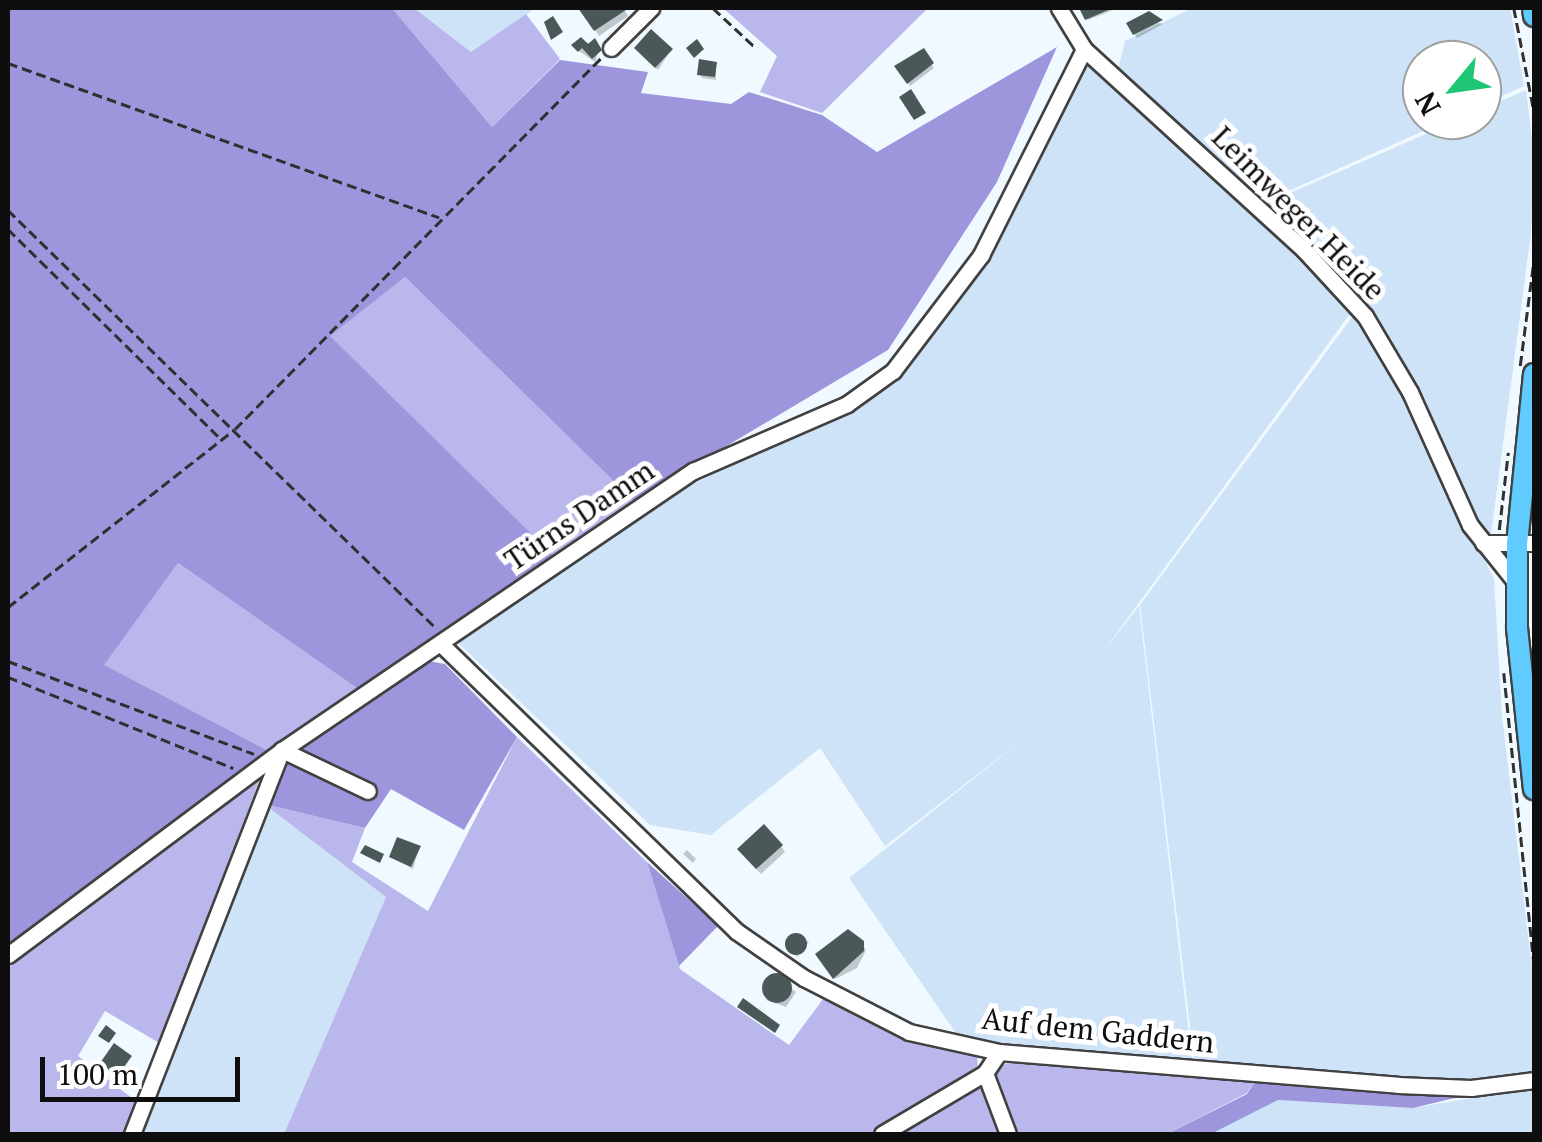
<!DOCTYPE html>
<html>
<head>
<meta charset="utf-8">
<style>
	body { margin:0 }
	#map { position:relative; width:1542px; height:1142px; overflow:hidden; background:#f0f9ff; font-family:"PT Serif",serif }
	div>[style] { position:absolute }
	.farmland>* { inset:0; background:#cee3f7 }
	.green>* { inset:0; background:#bab7ec }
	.forest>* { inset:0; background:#9e96dd }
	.shadow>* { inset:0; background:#0003 }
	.building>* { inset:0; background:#4a5857 }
	.round { border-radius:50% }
	.path>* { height:2.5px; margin-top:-1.25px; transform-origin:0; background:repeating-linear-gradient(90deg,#303030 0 10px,transparent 0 15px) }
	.roads { filter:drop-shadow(2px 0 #414141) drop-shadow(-2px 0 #414141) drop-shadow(0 2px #414141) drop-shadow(0 -2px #414141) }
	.minor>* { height:15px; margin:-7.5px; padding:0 7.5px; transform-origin:7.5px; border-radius:7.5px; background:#fff }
	.major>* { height:20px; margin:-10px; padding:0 10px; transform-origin:10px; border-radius:10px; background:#60cbff }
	span { translate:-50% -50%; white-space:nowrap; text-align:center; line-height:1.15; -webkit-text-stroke:10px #fff; paint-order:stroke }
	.street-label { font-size:30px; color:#0e0e0e }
	.frame { position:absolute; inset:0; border:10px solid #0e0e0e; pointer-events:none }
	.north { position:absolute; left:1402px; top:40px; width:100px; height:100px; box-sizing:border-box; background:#fff; border:2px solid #9f9f9f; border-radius:50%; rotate:241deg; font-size:28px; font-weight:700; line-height:40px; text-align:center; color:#0e0e0e }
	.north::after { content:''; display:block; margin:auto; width:35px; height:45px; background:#1fc676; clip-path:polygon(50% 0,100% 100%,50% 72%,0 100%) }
	.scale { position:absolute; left:40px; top:1057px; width:200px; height:45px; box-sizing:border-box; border:5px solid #0e0e0e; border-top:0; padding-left:12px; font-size:30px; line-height:35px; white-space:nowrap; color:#0e0e0e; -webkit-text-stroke:8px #fff; paint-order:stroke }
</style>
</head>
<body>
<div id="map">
	<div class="farmland">
		<div style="clip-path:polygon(414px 8px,536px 8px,471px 52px)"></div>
		<div style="clip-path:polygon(1192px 8px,1510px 8px,1524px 86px,1482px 105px,1482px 60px,1422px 60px,1422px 120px,1448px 120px,1266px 201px,1118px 70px,1125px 41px)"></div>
		<div style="clip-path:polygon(1093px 61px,1297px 251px,1352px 311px,1103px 652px,1139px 606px,1192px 1060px,960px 1039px,849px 878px,1026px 737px,885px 846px,820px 748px,711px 835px,650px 825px,458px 643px,655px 503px,895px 384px,989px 255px,1082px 65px)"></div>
		<div style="clip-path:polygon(1526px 90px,1534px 155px,1531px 233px,1491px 535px,1478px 526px,1397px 353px,1355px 294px,1267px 203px,1458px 120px,1482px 120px,1482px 109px)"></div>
		<div style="clip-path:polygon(1355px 313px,1379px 345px,1494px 579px,1502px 715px,1534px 986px,1534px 1074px,1475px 1081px,1395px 1078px,1194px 1060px,1140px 605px)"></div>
		<div style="clip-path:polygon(264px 804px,386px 897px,284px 1134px,139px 1134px)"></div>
		<div style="clip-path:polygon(1534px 1087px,1534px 1134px,1211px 1134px,1278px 1100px,1413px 1108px)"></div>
	</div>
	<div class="green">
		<div style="clip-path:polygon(392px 8px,414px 8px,471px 52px,526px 14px,560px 59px,492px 127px)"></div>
		<div style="clip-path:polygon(723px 8px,928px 8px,822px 113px,760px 92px,777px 56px)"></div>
		<div style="clip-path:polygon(405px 277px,634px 501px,553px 555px,329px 336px)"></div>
		<div style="clip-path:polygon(178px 563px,358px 689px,271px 752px,103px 665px)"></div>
		<div style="clip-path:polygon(517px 737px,647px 862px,680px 969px,789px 1045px,826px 995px,977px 1053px,978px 1071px,873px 1134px,284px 1134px,386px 897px,264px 804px,365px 828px,352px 862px,428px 911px)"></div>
		<div style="clip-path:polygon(262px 773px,161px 1044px,105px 1011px,78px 1056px,137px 1102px,124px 1134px,8px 1134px,8px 968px)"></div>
		<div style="clip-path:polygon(1017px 1059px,1256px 1080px,1247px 1093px,1167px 1134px,1016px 1134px,992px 1070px)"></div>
		<div style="clip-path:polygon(978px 1082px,1002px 1134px,893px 1134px)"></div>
	</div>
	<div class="forest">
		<div style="clip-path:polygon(8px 8px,392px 8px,492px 127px,560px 60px,648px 72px,641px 93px,731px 104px,749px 92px,822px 115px,877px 152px,1057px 47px,997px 182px,888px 350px,634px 501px,405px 277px,330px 336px,553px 555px,358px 689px,178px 563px,104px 665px,271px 752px,8px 948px)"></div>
		<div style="clip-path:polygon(428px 661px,445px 664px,517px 737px,464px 830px,391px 789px,365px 828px,264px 804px,282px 760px)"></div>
		<div style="clip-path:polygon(647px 862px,718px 926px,679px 966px)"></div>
		<div style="clip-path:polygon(1256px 1080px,1463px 1096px,1413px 1108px,1278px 1100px,1211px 1134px,1167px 1134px,1247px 1094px)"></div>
	</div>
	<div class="shadow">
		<div style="clip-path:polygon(580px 8px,623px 8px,628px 16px,599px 36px)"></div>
		<div style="clip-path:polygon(1082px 8px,1090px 13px,1091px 8px,1118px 8px,1088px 20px)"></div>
		<div style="clip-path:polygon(1152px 21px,1163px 24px,1137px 38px,1129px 24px)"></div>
		<div style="clip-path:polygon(581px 40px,600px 47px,595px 62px,576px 49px)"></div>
		<div style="clip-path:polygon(671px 50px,658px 70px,639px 52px)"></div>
		<div style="clip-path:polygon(923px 51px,934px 68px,910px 86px,897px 67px)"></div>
		<div style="clip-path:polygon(716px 64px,716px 80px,702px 78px,700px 74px)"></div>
		<div style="clip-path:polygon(781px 846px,785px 852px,761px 874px,744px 856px)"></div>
		<div style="clip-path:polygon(419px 848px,413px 869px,391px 857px)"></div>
		<div style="clip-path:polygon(687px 850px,696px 859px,693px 863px,683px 854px)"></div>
		<div style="clip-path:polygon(795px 935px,809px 942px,797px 957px,786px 945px)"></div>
		<div style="clip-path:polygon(862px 943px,866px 950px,857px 968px,835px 979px,822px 961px)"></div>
		<div style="clip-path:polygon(773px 974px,796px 992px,786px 1007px,766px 1000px,770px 995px,763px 988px)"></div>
		<div style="clip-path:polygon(130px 1058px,120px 1078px,105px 1067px)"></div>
	</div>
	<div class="building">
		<div style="clip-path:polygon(578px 8px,629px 8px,594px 31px)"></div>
		<div style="clip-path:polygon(1079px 8px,1113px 8px,1085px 20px)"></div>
		<div style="clip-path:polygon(1149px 11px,1163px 20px,1133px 35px,1126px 23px)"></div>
		<div style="clip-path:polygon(553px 16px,563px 32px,551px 40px,544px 22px)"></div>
		<div style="clip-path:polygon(651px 29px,673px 49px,655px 68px,634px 48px)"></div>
		<div style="clip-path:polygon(581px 37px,588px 44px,595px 38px,602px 50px,592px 59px,582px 48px,578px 52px,571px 45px)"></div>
		<div style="clip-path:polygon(697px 39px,704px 49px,694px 58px,686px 48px)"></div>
		<div style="clip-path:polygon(924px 48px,934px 63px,907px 84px,894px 66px)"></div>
		<div style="clip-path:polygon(699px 59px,717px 62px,715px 77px,697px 75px)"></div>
		<div style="clip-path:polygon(911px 89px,926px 113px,914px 120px,899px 97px)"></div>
		<div style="clip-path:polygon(764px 824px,783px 845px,756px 869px,737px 849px)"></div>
		<div style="clip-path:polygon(397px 837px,421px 846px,411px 867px,389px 857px)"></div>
		<div style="clip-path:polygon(365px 845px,384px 854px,380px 863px,360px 853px)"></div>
		<div style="clip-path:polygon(848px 929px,864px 941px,864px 951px,833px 979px,815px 954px)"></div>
		<div class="round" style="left:785px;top:933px;width:22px;height:22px"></div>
		<div class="round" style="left:762px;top:973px;width:30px;height:30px"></div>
		<div style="clip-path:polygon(743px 998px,780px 1025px,775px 1033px,737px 1007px)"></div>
		<div style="clip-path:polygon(106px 1025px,116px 1033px,109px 1043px,98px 1036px)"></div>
		<div style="clip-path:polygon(114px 1043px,132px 1056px,117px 1076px,100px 1063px)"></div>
	</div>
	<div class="path">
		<div style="left:713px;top:8px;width:59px;rotate:42.9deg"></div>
		<div style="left:1514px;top:8px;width:105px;rotate:79deg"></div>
		<div style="left:8px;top:63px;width:458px;rotate:19.7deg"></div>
		<div style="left:8px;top:210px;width:598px;rotate:44.32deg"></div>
		<div style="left:8px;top:229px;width:298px;rotate:44.6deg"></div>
		<div style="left:1520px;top:366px;width:109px;rotate:-82.6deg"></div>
		<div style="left:1499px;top:530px;width:78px;rotate:-83.3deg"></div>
		<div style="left:8px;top:607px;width:288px;rotate:-38.1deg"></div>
		<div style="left:235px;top:429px;width:524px;rotate:-45.39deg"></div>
		<div style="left:8px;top:661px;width:263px;rotate:20.7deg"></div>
		<div style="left:1504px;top:673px;width:293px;rotate:84.1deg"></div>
		<div style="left:8px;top:677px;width:243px;rotate:22deg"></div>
	</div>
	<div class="roads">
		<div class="minor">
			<div style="left:1059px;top:8px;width:48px;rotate:58.6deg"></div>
			<div style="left:1084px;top:49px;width:298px;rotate:42.4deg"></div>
			<div style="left:1304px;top:250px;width:90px;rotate:47.3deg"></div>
			<div style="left:1365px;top:316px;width:88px;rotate:59.4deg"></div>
			<div style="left:1410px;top:392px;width:146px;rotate:65.7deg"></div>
			<div style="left:1470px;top:525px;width:75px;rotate:51.5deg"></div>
			<div style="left:611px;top:48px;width:57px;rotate:-45deg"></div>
			<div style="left:1483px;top:543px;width:51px"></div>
			<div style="left:440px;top:643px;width:413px;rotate:44.2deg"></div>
			<div style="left:736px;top:931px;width:83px;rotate:34.7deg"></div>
			<div style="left:804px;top:978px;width:118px;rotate:27.2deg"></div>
			<div style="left:909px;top:1032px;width:92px;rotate:12.5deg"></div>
			<div style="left:999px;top:1052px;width:400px;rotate:4.7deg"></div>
			<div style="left:1398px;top:1085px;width:73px;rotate:2.4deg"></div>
			<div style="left:1471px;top:1088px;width:64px;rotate:-7.2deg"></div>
			<div style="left:8px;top:955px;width:342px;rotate:-36.8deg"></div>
			<div style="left:282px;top:750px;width:497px;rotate:-34.2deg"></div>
			<div style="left:693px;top:471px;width:168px;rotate:-23.5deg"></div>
			<div style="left:847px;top:404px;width:57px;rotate:-35.7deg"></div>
			<div style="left:893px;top:371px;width:146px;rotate:-52.8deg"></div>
			<div style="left:981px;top:255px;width:230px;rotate:-63.4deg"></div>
			<div style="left:985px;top:1073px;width:65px;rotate:69.3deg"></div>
			<div style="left:132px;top:1134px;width:412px;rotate:-68.7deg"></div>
			<div style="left:282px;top:750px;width:95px;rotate:25.5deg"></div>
			<div style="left:882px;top:1134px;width:120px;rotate:-30.6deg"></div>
			<div style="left:985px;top:1073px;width:25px;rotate:-56deg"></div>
		</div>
		<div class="major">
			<div style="left:1533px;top:8px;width:8px;rotate:83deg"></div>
			<div style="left:1534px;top:374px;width:170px;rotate:95.7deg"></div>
			<div style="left:1517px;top:543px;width:85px;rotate:90deg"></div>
			<div style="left:1517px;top:628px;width:162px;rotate:84deg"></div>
		</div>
	</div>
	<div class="street-label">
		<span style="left:1299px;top:213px;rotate:45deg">Leimweger Heide</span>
		<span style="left:579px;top:515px;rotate:-34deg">Türns Damm</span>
		<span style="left:1098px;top:1030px;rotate:6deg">Auf dem Gaddern</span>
	</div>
	<div class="frame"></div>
	<div class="north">N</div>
	<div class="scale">100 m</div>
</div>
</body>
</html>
